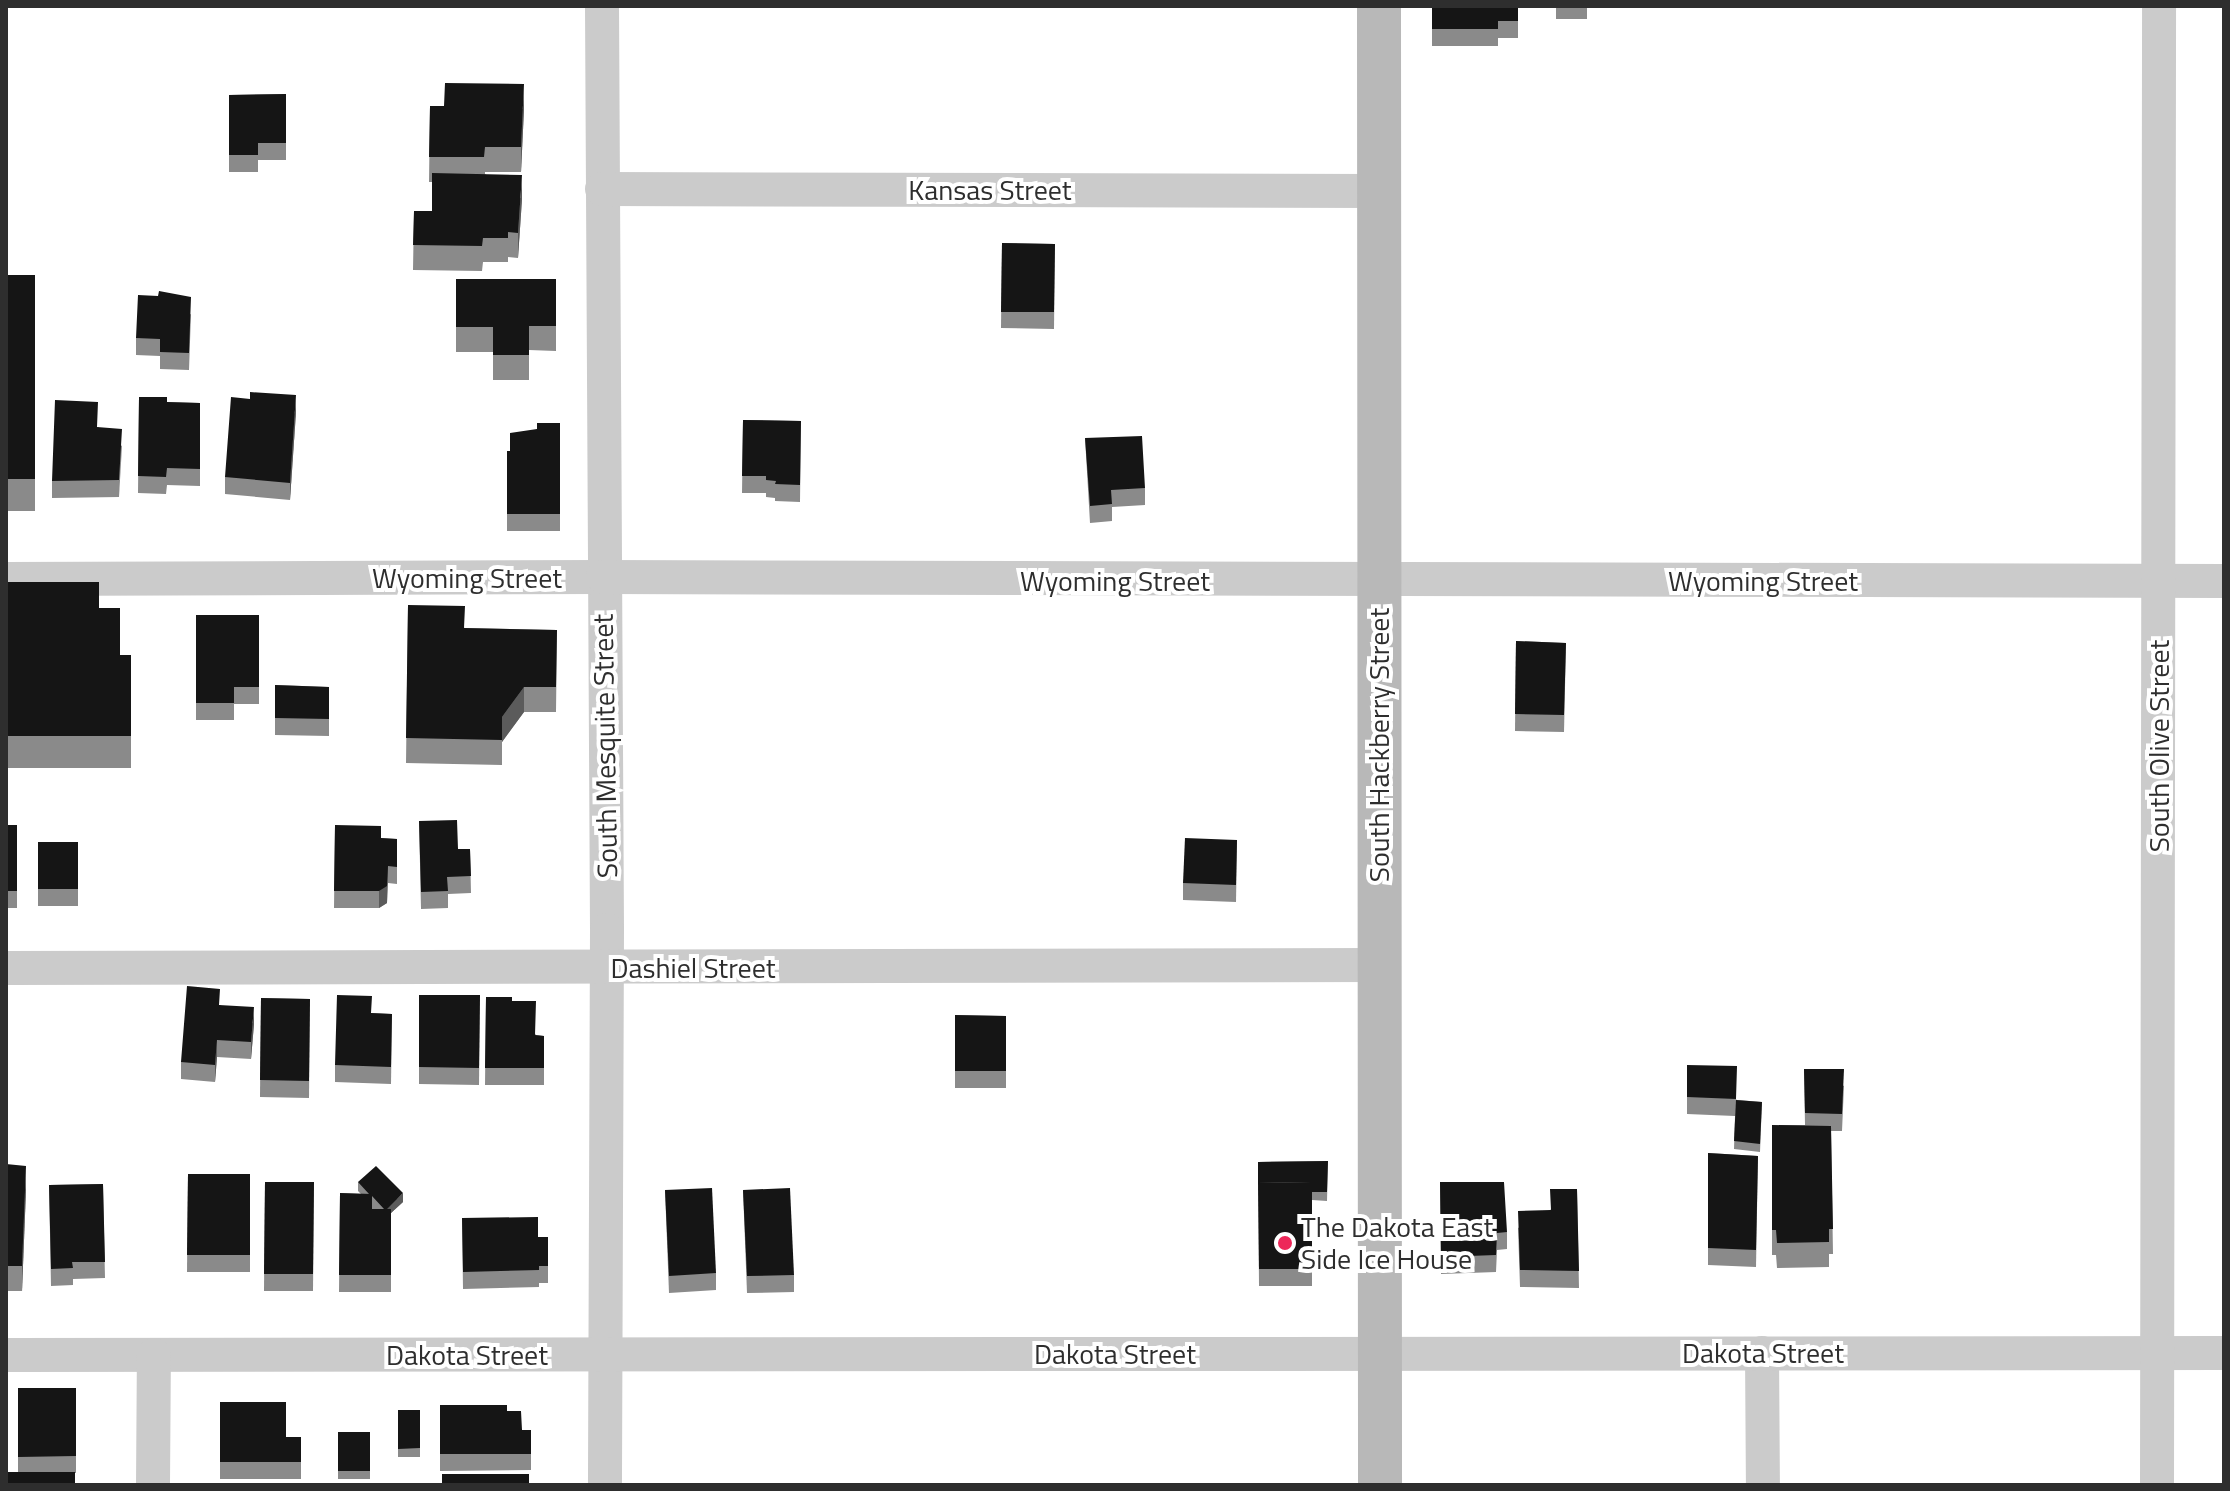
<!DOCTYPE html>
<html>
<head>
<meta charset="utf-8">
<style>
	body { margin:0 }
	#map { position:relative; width:2230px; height:1491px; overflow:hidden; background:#fff; font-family:"Titillium Web",sans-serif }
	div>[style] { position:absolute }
	.minor>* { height:34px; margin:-17px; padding:0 17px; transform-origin:17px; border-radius:17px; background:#cbcbcb }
	.secondary>* { height:44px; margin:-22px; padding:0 22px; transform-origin:22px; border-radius:22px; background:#b8b8b8 }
	.wall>* { inset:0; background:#8a8a8a }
	.shaded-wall>* { inset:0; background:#5b5b5b }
	.building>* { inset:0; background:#151515 }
	.dots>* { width:22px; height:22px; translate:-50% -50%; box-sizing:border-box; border:4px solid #fff; border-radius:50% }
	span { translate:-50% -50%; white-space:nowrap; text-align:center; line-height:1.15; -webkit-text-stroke:8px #fff; paint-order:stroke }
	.street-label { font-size:28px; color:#2e2e2e }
	.poi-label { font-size:28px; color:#2e2e2e }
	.left { translate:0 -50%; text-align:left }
	.frame { position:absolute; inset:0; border:8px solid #2e2e2e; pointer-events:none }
</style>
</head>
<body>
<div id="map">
	<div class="minor">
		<div style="left:602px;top:6px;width:924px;rotate:89.69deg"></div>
		<div style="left:607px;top:930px;width:555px;rotate:90.21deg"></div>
		<div style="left:602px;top:189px;width:777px;rotate:0.15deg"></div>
		<div style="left:6px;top:579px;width:597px;rotate:-0.19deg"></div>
		<div style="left:603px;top:577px;width:1621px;rotate:0.14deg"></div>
		<div style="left:6px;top:968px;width:1374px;rotate:-0.13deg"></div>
		<div style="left:1762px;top:1353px;width:132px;rotate:89.6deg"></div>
		<div style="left:6px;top:1355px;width:2218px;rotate:-0.05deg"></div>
		<div style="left:153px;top:1485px;width:130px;rotate:-89.6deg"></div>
		<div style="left:2157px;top:1485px;width:1479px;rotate:-89.92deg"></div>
	</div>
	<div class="secondary">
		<div style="left:1379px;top:6px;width:1479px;rotate:89.96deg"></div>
	</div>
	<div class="wall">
		<div style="clip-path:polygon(1432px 6px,1518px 6px,1518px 38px,1498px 38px,1498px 46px,1432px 46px)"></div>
		<div style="clip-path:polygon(1556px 6px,1587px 6px,1587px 19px,1556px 19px)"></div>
		<div style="clip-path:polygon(286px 94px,286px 160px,258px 160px,258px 172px,229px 172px,229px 95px)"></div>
		<div style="clip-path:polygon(430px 106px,524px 109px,521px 172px,485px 172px,485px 174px,522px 199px,518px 258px,508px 257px,508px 262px,483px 262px,482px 271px,413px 270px,414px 211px,432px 211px,432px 182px,429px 182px)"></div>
		<div style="clip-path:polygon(1002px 243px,1055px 244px,1054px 329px,1001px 328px)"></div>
		<div style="clip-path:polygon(6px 275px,35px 275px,35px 511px,6px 511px)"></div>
		<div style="clip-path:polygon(456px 279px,556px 279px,556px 351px,529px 350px,529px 380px,493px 380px,493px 352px,456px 352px)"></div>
		<div style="clip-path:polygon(191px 314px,189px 370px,160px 369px,160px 356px,136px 355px,136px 338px)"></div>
		<div style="clip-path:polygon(139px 397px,167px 402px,200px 403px,200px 486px,167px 485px,166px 494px,138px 493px)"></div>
		<div style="clip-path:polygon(296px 412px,290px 500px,225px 494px,225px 477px)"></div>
		<div style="clip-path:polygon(743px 420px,801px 421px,800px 502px,775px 501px,775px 498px,766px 497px,766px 493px,742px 493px)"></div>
		<div style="clip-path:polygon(560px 423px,560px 531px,507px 531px,507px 451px,510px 451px,537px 429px)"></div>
		<div style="clip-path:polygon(98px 427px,122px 446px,119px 497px,52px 498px,52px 481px)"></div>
		<div style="clip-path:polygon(1085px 438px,1145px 488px,1145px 505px,1112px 507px,1112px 521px,1090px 523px)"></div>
		<div style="clip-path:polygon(6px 582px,99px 608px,120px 655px,131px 655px,131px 768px,6px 768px)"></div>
		<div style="clip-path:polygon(408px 605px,465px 628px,557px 630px,556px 712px,524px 712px,502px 742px,502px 765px,406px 763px)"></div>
		<div style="clip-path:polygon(196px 615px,259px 615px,259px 704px,234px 704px,234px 720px,196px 720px)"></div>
		<div style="clip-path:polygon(1516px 641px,1566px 643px,1564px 732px,1515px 731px)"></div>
		<div style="clip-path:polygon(275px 685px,329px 687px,329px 736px,275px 735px)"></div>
		<div style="clip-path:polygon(419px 821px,458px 849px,470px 849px,471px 893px,448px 894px,448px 908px,421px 909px)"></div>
		<div style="clip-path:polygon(6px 825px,17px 825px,17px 908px,6px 908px)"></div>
		<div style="clip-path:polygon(335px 825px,381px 838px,397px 839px,397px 884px,388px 883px,387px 903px,379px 908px,334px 908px)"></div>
		<div style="clip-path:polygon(1237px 840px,1236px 902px,1183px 900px,1183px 883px)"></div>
		<div style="clip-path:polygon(38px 842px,78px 842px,78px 906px,38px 906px)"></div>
		<div style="clip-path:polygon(419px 995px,480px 995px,479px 1085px,419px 1084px)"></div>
		<div style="clip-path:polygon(486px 997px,512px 1001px,536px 1035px,544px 1036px,544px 1085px,485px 1085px)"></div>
		<div style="clip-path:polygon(261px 998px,310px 999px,309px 1098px,260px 1097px)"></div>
		<div style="clip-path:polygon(220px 1005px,254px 1024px,251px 1059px,217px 1057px,215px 1082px,181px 1079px,181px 1062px)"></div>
		<div style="clip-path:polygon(372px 1013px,392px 1014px,391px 1084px,335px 1082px,335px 1065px)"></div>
		<div style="clip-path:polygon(955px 1015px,1006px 1016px,1006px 1088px,955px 1088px)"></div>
		<div style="clip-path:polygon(1687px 1065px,1737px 1100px,1762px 1102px,1760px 1152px,1734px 1149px,1735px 1116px,1687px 1114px)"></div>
		<div style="clip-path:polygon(1804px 1069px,1844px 1086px,1842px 1131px,1831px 1131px,1833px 1254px,1829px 1254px,1829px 1267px,1777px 1268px,1776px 1255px,1772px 1255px,1772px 1125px,1805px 1125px)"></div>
		<div style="clip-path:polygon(1708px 1153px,1758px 1156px,1756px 1267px,1708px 1265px)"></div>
		<div style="clip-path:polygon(1328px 1161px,1327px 1201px,1312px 1200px,1312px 1286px,1259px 1286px,1258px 1162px)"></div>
		<div style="clip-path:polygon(6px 1164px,26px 1190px,22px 1291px,6px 1291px)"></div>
		<div style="clip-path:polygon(188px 1174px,250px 1174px,250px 1272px,187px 1272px)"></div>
		<div style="clip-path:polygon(265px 1182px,314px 1182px,313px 1291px,264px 1291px)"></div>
		<div style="clip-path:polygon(358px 1182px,403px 1202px,391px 1213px,391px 1292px,339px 1292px,340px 1193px,361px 1194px,358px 1191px)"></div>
		<div style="clip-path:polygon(1440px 1182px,1507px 1232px,1507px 1249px,1497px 1250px,1496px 1272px,1441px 1274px)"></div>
		<div style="clip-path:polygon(103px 1184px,105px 1278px,73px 1279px,73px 1285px,51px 1286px,49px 1185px)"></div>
		<div style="clip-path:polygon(1577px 1189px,1579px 1288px,1520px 1287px,1518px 1228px,1550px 1210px)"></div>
		<div style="clip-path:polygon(665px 1190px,716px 1273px,716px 1290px,669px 1293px)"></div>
		<div style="clip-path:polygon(743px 1190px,794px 1275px,794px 1292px,747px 1293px)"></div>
		<div style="clip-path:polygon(462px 1218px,538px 1237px,548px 1237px,548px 1283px,539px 1283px,539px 1287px,463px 1289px)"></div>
		<div style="clip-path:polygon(18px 1388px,76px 1388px,76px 1473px,18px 1472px)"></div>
		<div style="clip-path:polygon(220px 1402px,286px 1437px,301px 1437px,301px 1479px,220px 1479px)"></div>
		<div style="clip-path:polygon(440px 1405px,507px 1411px,522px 1430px,531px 1430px,531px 1470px,440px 1471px)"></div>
		<div style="clip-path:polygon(398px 1410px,420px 1410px,420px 1457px,398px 1457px)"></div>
		<div style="clip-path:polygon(338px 1432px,370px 1432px,370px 1479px,338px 1479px)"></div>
	</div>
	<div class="shaded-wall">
		<div style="clip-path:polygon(524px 84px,524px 109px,521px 172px,521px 147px)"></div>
		<div style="clip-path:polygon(522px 175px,522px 199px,518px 258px,518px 233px)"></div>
		<div style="clip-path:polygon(296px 395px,296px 412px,290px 500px,290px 483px)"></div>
		<div style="clip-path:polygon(524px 687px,524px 712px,502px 742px,502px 717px)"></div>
		<div style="clip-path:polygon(388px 866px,387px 903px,379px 908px,379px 891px)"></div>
		<div style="clip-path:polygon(254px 1007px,254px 1024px,251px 1059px,251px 1042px)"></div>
		<div style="clip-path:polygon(217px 1040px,217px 1057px,215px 1082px,215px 1065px)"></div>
		<div style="clip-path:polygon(26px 1166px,26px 1190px,22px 1291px,22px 1266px)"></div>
		<div style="clip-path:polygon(403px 1193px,403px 1202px,391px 1213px,391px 1292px,391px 1213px,385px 1210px)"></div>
	</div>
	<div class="building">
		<div style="clip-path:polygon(1432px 6px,1518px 6px,1518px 21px,1498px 21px,1498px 29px,1432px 29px)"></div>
		<div style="clip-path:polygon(445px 83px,524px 84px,521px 147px,485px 147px,484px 157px,429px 157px,430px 106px,444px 106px)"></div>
		<div style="clip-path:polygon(286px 94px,286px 143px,258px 143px,258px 155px,229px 155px,229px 95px)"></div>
		<div style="clip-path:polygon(432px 173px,522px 175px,518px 233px,508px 232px,508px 238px,483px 238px,482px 246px,413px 245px,414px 211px,432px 211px)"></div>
		<div style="clip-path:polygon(1002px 243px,1055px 244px,1054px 312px,1001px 312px)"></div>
		<div style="clip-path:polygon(6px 275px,35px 275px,35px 479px,6px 479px)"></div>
		<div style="clip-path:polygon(456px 279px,556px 279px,556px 326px,529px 326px,529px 355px,493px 355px,493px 327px,456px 327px)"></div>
		<div style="clip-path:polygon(159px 291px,191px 297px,189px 353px,160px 352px,160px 339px,136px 338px,138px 295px,158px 296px)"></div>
		<div style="clip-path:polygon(250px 392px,296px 395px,290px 483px,225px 477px,231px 397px,250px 399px)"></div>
		<div style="clip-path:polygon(139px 397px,167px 397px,167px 402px,200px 403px,200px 469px,167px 468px,166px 477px,138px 476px)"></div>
		<div style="clip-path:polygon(55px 400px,98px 402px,97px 427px,122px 429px,119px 480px,52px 481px)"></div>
		<div style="clip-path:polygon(743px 420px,801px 421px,800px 485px,775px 484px,776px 481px,766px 480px,766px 476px,742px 476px)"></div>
		<div style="clip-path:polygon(537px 423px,560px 423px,560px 514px,507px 514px,507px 451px,510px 451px,510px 433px,537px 429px)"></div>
		<div style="clip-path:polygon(1142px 436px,1145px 488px,1111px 490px,1112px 504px,1090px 506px,1085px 438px)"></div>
		<div style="clip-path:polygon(6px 582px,99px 582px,99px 608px,120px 608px,120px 655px,131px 655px,131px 736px,6px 736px)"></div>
		<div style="clip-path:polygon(408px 605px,465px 606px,464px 628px,557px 630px,556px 687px,524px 687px,502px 717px,502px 740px,406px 738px)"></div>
		<div style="clip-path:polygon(196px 615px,259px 615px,259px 687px,234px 687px,234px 703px,196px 703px)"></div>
		<div style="clip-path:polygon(1516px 641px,1566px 643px,1564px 715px,1515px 714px)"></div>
		<div style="clip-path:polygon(275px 685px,329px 687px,329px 719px,275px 718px)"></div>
		<div style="clip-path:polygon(457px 820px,458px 849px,470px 849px,471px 876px,447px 877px,448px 891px,421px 892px,419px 821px)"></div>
		<div style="clip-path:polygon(6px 825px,17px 825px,17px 891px,6px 891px)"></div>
		<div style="clip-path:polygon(335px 825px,381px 826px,381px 838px,397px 839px,397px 867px,388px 866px,387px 886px,379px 891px,334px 891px)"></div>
		<div style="clip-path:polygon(1185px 838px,1237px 840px,1236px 885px,1183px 883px)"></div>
		<div style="clip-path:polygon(38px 842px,78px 842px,78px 889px,38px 889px)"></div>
		<div style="clip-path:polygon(187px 986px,220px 989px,219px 1005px,254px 1007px,251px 1042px,217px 1040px,215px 1065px,181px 1062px)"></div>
		<div style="clip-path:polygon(337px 995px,372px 996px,371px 1013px,392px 1014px,391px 1067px,335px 1065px)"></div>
		<div style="clip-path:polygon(419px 995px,480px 995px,479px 1068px,419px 1067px)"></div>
		<div style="clip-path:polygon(486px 997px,512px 997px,512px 1001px,536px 1001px,535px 1035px,544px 1036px,544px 1068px,485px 1068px)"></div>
		<div style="clip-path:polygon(261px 998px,310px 999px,309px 1081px,260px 1080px)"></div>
		<div style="clip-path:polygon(955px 1015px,1006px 1016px,1006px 1071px,955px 1071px)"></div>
		<div style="clip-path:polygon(1687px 1065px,1737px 1066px,1736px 1099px,1687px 1097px)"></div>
		<div style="clip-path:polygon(1804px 1069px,1844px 1069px,1842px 1114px,1805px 1113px)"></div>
		<div style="clip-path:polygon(1736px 1100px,1762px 1102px,1760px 1144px,1734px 1141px)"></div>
		<div style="clip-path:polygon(1772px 1125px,1831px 1126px,1833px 1229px,1829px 1229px,1829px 1242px,1777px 1243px,1776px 1230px,1772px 1230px)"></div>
		<div style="clip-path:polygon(1708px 1153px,1758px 1156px,1756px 1250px,1708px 1248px)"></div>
		<div style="clip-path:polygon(1328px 1161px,1327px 1192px,1312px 1192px,1312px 1183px,1258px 1182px,1258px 1162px)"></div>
		<div style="clip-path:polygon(6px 1164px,26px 1166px,22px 1266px,6px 1266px)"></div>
		<div style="clip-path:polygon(376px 1166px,403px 1193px,387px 1209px,384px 1209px,372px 1196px,372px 1194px,369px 1194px,358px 1182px)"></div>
		<div style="clip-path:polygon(188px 1174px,250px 1174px,250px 1255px,187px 1255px)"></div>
		<div style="clip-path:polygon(265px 1182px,314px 1182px,313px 1274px,264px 1274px)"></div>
		<div style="clip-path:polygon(1258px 1182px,1312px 1183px,1312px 1269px,1259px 1269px)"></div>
		<div style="clip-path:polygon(1440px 1182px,1504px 1182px,1507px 1232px,1497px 1233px,1496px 1255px,1441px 1257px)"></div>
		<div style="clip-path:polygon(103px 1184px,105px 1262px,72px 1262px,73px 1268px,51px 1269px,49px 1185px)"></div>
		<div style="clip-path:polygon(712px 1188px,716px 1273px,669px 1276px,665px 1190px)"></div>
		<div style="clip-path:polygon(790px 1188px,794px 1275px,747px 1276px,743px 1190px)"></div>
		<div style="clip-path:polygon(1550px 1189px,1577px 1189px,1579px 1271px,1520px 1270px,1518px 1211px,1551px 1210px)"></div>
		<div style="clip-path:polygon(340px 1193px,372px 1194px,372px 1209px,391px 1209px,391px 1275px,339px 1275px)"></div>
		<div style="clip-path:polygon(538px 1217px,538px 1237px,548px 1237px,548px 1266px,539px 1266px,539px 1270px,463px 1272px,462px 1218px)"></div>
		<div style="clip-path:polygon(18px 1388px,76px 1388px,76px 1456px,18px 1457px)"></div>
		<div style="clip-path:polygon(220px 1402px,286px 1402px,286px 1437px,301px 1437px,301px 1462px,220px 1462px)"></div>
		<div style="clip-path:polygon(440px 1405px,507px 1405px,507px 1411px,521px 1411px,522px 1430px,531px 1430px,531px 1454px,440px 1454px)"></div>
		<div style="clip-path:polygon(398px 1410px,420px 1410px,420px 1448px,398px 1449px)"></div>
		<div style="clip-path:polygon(338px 1432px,370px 1432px,370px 1471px,338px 1471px)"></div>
		<div style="clip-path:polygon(6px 1472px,75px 1472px,75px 1485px,6px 1485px)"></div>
		<div style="clip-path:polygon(442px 1474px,529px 1474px,529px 1485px,442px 1485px)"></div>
	</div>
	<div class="dots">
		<div style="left:1285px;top:1243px;background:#ed2759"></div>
	</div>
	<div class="street-label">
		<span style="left:990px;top:190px">Kansas Street</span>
		<span style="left:467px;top:578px">Wyoming Street</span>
		<span style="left:1115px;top:581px">Wyoming Street</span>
		<span style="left:1763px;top:581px">Wyoming Street</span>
		<span style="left:1379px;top:745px;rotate:-90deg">South Hackberry Street</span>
		<span style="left:605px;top:746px;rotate:-91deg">South Mesquite Street</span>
		<span style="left:2159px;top:746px;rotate:-90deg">South Olive Street</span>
		<span style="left:693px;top:968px">Dashiel Street</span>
		<span style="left:1763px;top:1353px">Dakota Street</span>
		<span style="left:1115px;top:1354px">Dakota Street</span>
		<span style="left:467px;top:1355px">Dakota Street</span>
	</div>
	<div class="poi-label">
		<span class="left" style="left:1301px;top:1243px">The Dakota East<br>Side Ice House</span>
	</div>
	<div class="frame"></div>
</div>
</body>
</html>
